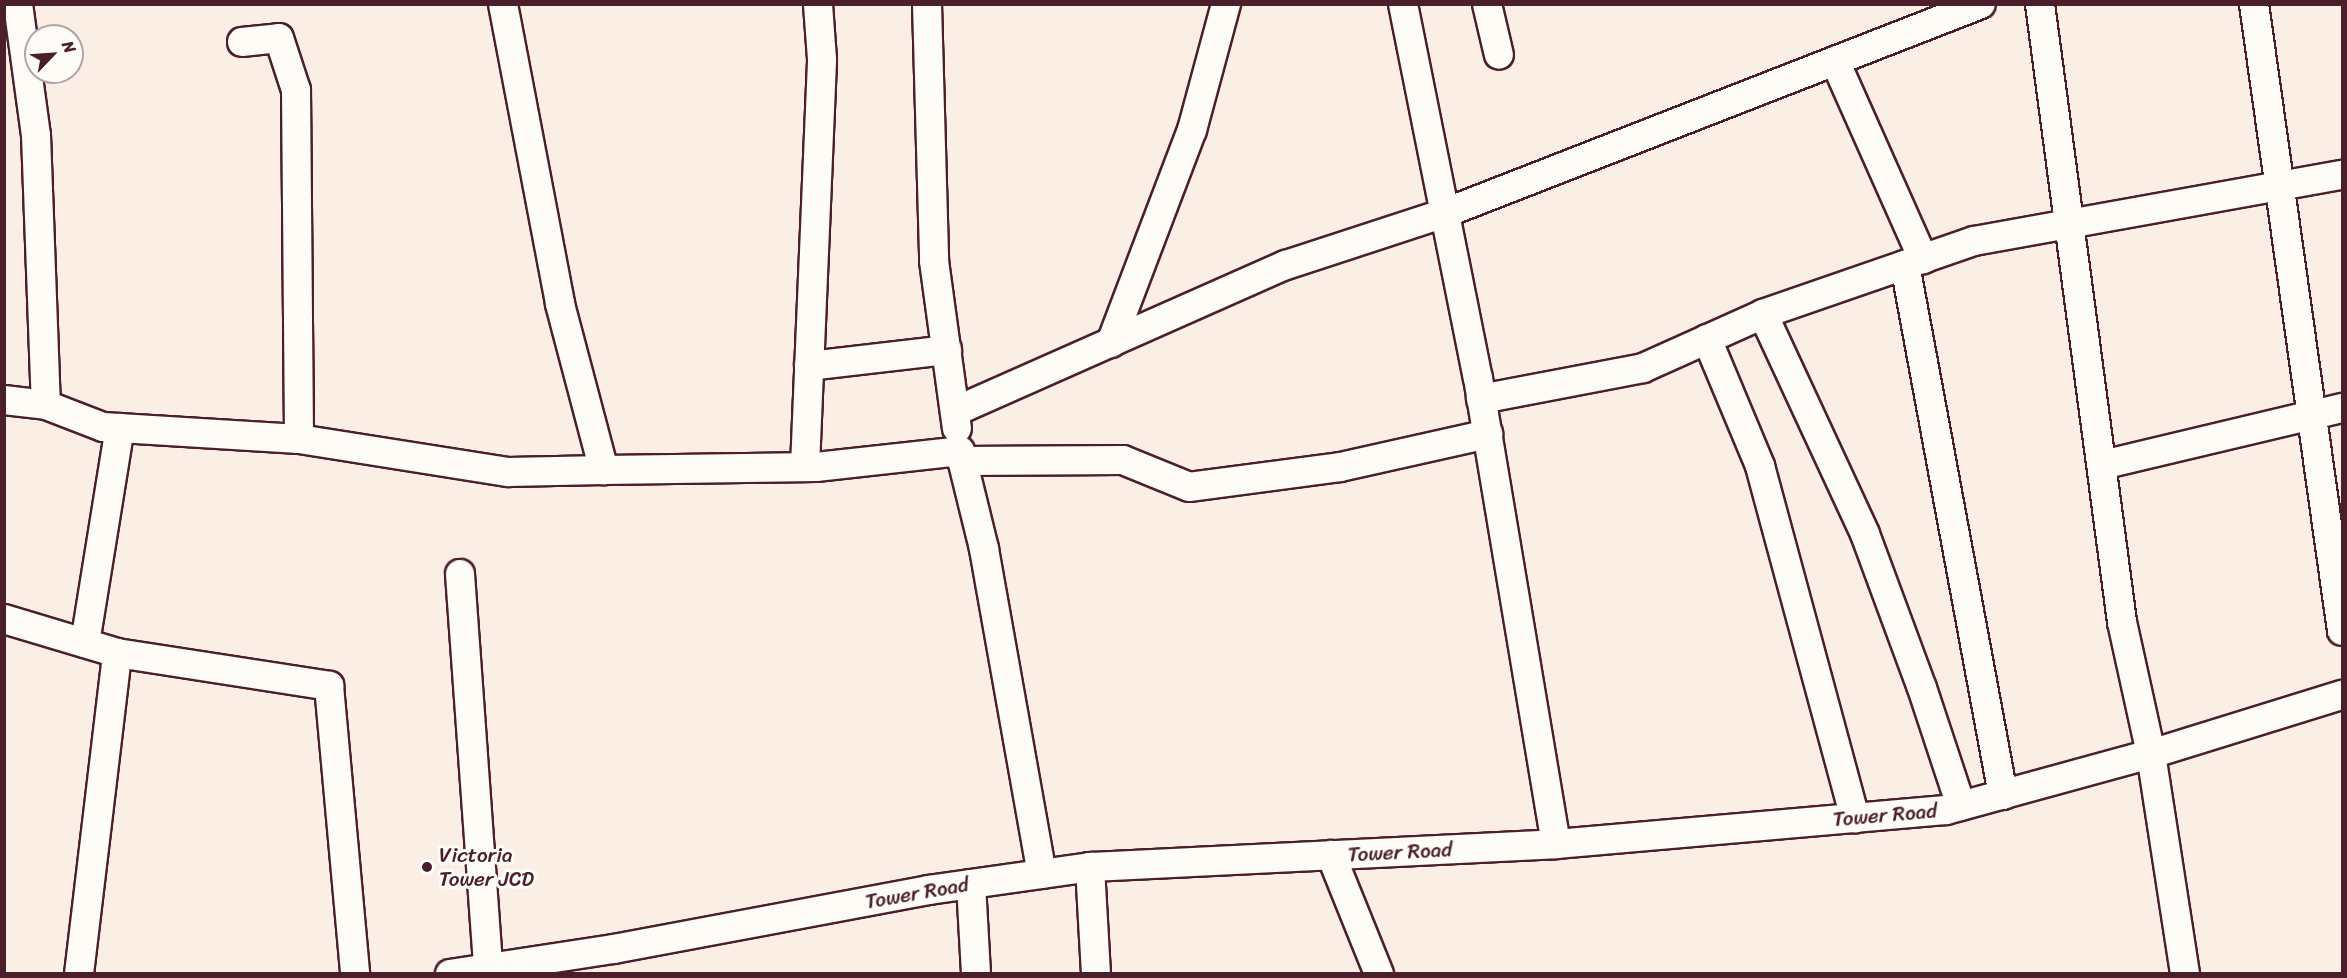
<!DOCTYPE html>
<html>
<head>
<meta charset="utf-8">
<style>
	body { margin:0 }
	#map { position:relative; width:2347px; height:978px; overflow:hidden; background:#faeee5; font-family:Sriracha,sans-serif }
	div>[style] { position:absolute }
	.roads { filter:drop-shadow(2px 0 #4a1f2b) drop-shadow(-2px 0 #4a1f2b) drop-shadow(0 2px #4a1f2b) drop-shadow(0 -2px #4a1f2b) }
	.minor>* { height:28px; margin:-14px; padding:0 14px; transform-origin:14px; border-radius:14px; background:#fdfcf7 }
	.dots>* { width:16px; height:16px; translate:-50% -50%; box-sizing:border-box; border:3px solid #fdfcf7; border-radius:50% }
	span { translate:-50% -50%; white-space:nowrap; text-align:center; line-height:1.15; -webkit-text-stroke:6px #fdfcf7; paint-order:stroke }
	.street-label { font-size:21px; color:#4a1f2b }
	.poi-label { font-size:21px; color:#4a1f2b }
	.left { translate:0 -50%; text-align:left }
	.frame { position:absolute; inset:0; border:6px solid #4a1f2b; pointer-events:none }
	.north { position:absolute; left:24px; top:24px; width:60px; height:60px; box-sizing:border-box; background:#fdfcf7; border:2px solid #b5a4a5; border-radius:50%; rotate:65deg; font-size:16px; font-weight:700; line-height:24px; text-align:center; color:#4a1f2b }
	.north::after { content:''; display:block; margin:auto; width:21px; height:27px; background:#4a1f2b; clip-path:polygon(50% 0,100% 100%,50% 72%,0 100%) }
</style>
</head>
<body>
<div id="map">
	<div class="roads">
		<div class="minor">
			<div style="left:18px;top:4px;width:132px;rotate:82.2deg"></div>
			<div style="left:36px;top:135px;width:270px;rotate:87.9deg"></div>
			<div style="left:503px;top:4px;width:305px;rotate:79.2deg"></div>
			<div style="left:560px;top:304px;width:172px;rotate:75.2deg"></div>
			<div style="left:604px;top:470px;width:212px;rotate:-0.8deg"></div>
			<div style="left:816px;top:467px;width:145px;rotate:-6.3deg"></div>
			<div style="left:960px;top:451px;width:101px;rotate:76.2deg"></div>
			<div style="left:984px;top:549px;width:330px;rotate:79.9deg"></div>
			<div style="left:927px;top:4px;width:257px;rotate:88.4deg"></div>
			<div style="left:934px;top:261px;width:169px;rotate:82.2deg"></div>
			<div style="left:1403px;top:4px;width:381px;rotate:78.7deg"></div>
			<div style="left:1478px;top:378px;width:472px;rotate:80.5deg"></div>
			<div style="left:1487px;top:4px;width:52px;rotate:76.8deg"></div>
			<div style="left:2040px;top:4px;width:623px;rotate:82.44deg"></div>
			<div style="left:2122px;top:622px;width:135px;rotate:77.6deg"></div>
			<div style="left:2151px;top:754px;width:223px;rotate:81.2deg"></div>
			<div style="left:2254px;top:4px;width:633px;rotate:82.01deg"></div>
			<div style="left:242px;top:42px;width:37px;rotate:-6deg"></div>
			<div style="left:279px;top:38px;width:55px;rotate:71.9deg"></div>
			<div style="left:296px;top:90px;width:349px;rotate:89.5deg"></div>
			<div style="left:1835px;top:61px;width:217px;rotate:66deg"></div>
			<div style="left:1905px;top:265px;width:539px;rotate:79.52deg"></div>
			<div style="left:1763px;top:314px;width:242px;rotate:65.1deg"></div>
			<div style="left:1865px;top:534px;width:164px;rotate:69.7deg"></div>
			<div style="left:1922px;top:688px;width:124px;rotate:71.7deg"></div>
			<div style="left:1707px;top:339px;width:138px;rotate:67.3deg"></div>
			<div style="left:1760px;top:466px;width:365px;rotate:74.9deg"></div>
			<div style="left:1111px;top:343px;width:228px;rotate:-69.2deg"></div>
			<div style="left:1192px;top:130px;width:131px;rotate:-74.9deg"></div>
			<div style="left:809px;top:366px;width:139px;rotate:-6.6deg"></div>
			<div style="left:1481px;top:399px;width:165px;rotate:-10.8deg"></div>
			<div style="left:1643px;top:368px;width:132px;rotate:-24.2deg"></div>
			<div style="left:1763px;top:314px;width:223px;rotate:-19.1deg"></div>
			<div style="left:1974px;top:241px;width:374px;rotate:-10.2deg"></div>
			<div style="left:4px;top:400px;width:42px;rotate:6.8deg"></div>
			<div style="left:46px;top:405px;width:61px;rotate:21.1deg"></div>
			<div style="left:103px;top:427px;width:196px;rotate:3.5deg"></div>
			<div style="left:299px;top:439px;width:212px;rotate:9deg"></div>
			<div style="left:508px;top:472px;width:96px;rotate:-1.2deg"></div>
			<div style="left:956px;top:411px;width:361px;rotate:-23.9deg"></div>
			<div style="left:1286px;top:265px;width:167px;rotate:-18.1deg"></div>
			<div style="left:1445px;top:213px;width:575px;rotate:-21.3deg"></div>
			<div style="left:962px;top:461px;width:161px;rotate:-0.4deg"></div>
			<div style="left:1123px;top:460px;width:71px;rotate:22.2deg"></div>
			<div style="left:1189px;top:487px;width:152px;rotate:-7.5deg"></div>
			<div style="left:1340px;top:467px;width:152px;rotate:-12.6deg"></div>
			<div style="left:2102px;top:465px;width:247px;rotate:-13.4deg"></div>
			<div style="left:805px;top:467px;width:408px;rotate:-87.6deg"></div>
			<div style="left:822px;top:59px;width:55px;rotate:-94.2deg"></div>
			<div style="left:460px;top:574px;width:395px;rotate:85.9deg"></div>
			<div style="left:4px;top:619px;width:118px;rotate:16.7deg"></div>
			<div style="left:117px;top:653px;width:215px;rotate:8.8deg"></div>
			<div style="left:329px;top:686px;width:289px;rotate:84.8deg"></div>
			<div style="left:85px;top:643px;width:218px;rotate:-80.8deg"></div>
			<div style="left:1331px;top:855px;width:128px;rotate:68deg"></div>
			<div style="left:1090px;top:867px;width:107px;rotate:86.8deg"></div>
			<div style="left:971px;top:884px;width:90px;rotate:86.8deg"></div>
			<div style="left:79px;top:974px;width:323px;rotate:-83.2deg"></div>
			<div style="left:450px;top:974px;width:166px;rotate:-8.7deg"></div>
			<div style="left:614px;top:949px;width:320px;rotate:-10.6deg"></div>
			<div style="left:929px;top:890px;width:163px;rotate:-8.1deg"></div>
			<div style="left:1090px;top:867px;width:467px;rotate:-2.8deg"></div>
			<div style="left:1556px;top:844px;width:391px;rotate:-5deg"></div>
			<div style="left:1946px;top:810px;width:213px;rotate:-15.3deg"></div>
			<div style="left:2151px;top:754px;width:200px;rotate:-17.2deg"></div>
		</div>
	</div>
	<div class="dots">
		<div style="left:427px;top:867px;background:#4a1f2b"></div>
	</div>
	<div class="street-label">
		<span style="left:1885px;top:815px;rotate:-5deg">Tower Road</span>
		<span style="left:1400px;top:852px;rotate:-3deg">Tower Road</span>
		<span style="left:917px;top:893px;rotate:-10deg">Tower Road</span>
	</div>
	<div class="poi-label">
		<span class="left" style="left:439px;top:867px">Victoria<br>Tower JCD</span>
	</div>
	<div class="frame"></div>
	<div class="north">N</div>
</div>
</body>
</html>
